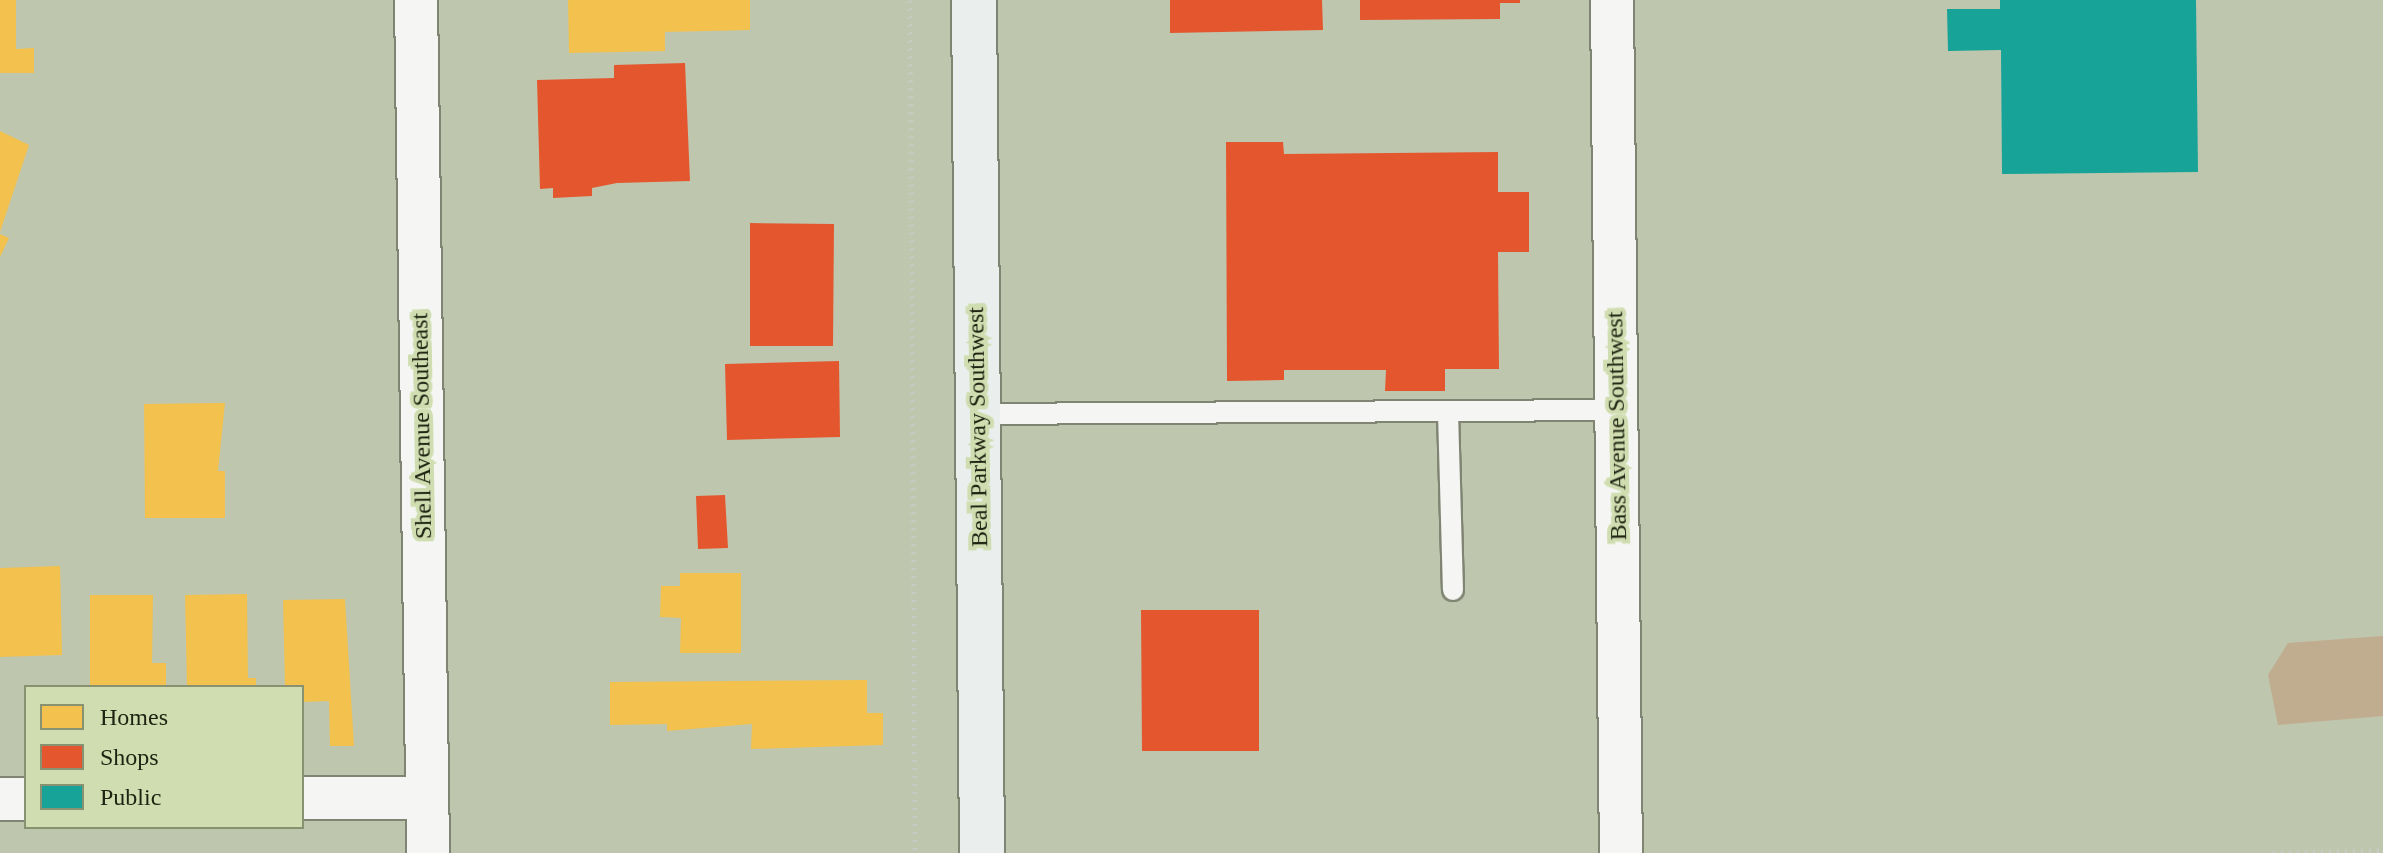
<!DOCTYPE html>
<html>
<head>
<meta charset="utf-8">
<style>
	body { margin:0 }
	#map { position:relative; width:2383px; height:853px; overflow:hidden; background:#bfc6ae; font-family:Georgia,serif }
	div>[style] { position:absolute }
	.green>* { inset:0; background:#c0ac8f }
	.homes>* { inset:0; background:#f2c14e }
	.shops>* { inset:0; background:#e4572e }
	.public>* { inset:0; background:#17a398 }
	.path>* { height:5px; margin-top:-2.5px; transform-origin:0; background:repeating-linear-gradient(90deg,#c7c9c2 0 2px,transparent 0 8px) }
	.roads { filter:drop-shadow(2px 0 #808573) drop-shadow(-2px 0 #808573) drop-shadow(0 2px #808573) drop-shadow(0 -2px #808573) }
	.service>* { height:20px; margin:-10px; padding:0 10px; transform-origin:10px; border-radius:10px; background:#f5f6f3 }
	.minor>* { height:42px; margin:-21px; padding:0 21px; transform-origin:21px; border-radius:21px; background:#f5f6f3 }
	.secondary>* { height:44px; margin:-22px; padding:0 22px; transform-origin:22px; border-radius:22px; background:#eaeeed }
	span { translate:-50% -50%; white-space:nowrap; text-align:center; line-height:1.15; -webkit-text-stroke:8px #d0ddb0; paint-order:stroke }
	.street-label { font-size:24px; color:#1e2211 }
	.legend { position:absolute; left:24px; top:685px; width:280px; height:144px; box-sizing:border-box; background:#d0ddb0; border:2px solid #899270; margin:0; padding:10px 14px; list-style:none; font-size:24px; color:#1e2211 }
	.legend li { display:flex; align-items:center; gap:16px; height:40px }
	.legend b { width:40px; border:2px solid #899270 }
</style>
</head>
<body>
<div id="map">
	<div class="green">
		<div style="clip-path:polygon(2383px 636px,2383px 716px,2278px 725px,2268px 675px,2288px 643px)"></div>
	</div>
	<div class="homes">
		<div style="clip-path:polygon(0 0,16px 0,16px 49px,34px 48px,34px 73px,0 73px)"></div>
		<div style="clip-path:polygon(568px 0,750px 0,750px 30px,665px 32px,665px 51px,569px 53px)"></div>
		<div style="clip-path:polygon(0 131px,29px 145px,0 232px)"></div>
		<div style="clip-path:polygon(0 234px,9px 238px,0 257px)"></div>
		<div style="clip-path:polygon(217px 403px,225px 403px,218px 471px,225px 471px,225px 518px,145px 518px,144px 404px)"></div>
		<div style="clip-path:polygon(60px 566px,62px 655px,0 657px,0 568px)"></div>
		<div style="clip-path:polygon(680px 573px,741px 573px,741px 653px,680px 653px,681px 618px,660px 617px,661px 586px,680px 586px)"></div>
		<div style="clip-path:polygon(247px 594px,248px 678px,256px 678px,256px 687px,187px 687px,185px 595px)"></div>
		<div style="clip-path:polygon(90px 595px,153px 595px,152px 663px,166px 663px,166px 687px,90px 687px)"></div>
		<div style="clip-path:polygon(345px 599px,354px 746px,330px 746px,329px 701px,302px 702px,302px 687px,285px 687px,283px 600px)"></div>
		<div style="clip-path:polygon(867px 680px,867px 713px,883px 713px,883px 745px,751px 749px,752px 724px,667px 731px,667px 724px,610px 725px,610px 682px)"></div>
	</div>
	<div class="shops">
		<div style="clip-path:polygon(1170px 0,1322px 0,1323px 30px,1170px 33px)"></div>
		<div style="clip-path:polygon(1360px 0,1520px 0,1520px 3px,1500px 3px,1500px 19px,1360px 20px)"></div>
		<div style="clip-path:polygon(685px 63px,690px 181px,617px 183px,592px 188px,592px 196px,553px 198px,553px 188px,540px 189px,537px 80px,614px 78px,614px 65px)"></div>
		<div style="clip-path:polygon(1226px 142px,1283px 142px,1284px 154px,1498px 152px,1498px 192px,1529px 192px,1529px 252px,1498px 252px,1499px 369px,1445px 369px,1445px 391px,1385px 391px,1386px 370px,1284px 370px,1284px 380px,1227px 381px)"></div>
		<div style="clip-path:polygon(750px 223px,834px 224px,833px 346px,750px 346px)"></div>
		<div style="clip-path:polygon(839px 361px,840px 437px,727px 440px,725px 364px)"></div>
		<div style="clip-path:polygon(725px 495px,728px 548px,698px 549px,696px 496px)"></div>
		<div style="clip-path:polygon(1141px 610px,1259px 610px,1259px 751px,1142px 751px)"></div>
	</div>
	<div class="public">
		<div style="clip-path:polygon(2000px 0,2196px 0,2198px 172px,2002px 174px,2001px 50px,1948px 51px,1947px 9px,2000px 9px)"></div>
	</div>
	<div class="path">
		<div style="left:910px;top:0;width:853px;rotate:89.66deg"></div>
		<div style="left:2273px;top:853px;width:110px;rotate:-1.6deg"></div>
	</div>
	<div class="roads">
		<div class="service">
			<div style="left:1448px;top:412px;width:178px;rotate:88.4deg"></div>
			<div style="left:978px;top:414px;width:639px;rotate:-0.36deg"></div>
		</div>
		<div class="minor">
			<div style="left:416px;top:0;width:853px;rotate:89.19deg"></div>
			<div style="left:1612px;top:0;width:853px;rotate:89.4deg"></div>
			<div style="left:302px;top:798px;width:125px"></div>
			<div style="left:0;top:799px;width:26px"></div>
		</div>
		<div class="secondary">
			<div style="left:974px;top:0;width:853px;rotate:89.46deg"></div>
		</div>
	</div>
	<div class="street-label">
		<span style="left:422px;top:426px;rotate:-91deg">Shell Avenue Southeast</span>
		<span style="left:1617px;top:426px;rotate:-91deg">Bass Avenue Southwest</span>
		<span style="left:978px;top:427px;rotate:-91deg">Beal Parkway Southwest</span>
	</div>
	<ul class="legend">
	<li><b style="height:22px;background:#f2c14e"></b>Homes</li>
	<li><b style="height:22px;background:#e4572e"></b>Shops</li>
	<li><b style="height:22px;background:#17a398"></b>Public</li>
	</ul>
</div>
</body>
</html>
